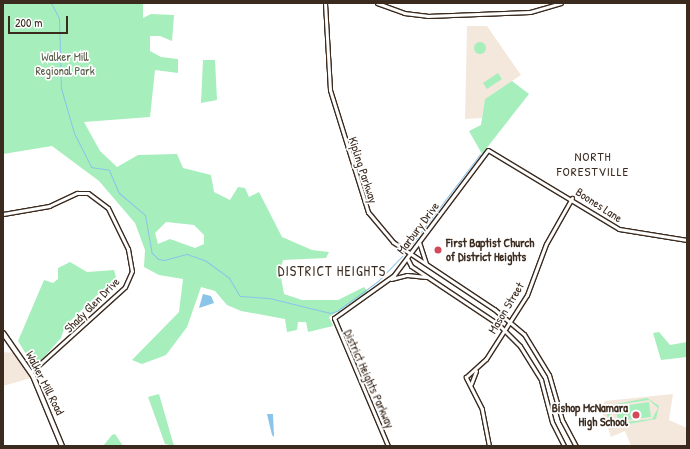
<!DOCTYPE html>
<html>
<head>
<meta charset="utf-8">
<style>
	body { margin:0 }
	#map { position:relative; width:690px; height:449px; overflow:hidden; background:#fff; font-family:"Patrick Hand",sans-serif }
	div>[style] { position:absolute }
	.built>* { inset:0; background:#f4e8dc }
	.green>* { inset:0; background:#a6eebc }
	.round { border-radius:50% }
	.water>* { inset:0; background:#8ac4e9 }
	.stream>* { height:1px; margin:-0.5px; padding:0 0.5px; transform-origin:0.5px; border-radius:0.5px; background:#8ac4e9 }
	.roads { filter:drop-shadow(1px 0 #3b2a1e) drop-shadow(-1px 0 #3b2a1e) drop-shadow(0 1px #3b2a1e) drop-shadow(0 -1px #3b2a1e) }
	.secondary>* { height:3px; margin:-1.5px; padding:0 1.5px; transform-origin:1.5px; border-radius:1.5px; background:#fff }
	.primary>* { height:4px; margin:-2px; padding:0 2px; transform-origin:2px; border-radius:2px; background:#fff }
	.dots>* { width:11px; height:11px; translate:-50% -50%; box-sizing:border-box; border:2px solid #fff; border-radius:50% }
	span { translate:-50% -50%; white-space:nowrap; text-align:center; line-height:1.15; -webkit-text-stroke:3.5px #fff; paint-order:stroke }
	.park-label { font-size:12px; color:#565b46 }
	.street-label { font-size:12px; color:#3b2a1e }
	.poi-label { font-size:12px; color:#3b2a1e; font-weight:700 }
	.left { translate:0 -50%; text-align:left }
	.right { translate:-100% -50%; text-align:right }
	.neighbourhood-label { font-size:13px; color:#3b2a1e; letter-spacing:1px }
	.quarter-label { font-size:14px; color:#3b2a1e; letter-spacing:1px }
	.frame { position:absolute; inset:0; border:4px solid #3b2a1e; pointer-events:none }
	.scale { position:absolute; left:8px; top:16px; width:60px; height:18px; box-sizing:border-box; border:2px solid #3b2a1e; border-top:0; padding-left:5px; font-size:12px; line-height:14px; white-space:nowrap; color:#3b2a1e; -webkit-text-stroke:3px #fff; paint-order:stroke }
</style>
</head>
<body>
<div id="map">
	<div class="built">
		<div style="clip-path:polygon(467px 26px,487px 26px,521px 75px,485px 99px,482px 118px,465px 119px)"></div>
		<div style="clip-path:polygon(3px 352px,15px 353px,31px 378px,3px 386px)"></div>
		<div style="clip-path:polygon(673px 394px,669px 420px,687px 428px,687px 446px,631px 446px,625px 431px,611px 437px,601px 409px,605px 401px)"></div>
	</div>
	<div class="green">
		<div style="clip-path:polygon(evenodd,3px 3px,143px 3px,143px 18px,151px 14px,174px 15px,172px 41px,160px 36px,150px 36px,150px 51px,161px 57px,178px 59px,178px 73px,155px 70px,150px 117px,84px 122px,100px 151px,117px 167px,138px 155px,177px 154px,183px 168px,211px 175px,214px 192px,230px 200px,238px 187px,245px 188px,249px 197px,259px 192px,282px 237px,312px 250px,329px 252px,326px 258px,283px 260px,280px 272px,284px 294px,302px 300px,338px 300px,364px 287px,368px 292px,329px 317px,333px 326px,308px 332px,306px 322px,298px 322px,297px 330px,287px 332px,285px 319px,241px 311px,227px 305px,215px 291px,201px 287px,187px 327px,166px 355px,142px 364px,132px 360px,179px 312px,183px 279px,159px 275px,144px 267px,145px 250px,135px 223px,99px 181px,52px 146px,3px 154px,3px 3px,166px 222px,194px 225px,204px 235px,204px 244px,195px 248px,170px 239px,158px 244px,155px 233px,166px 222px)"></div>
		<div class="round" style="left:474px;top:42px;width:12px;height:12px"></div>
		<div style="clip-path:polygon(203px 60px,215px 60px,217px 100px,201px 103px)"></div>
		<div style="clip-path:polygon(498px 73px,502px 79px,487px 89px,483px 83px)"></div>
		<div style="clip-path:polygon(512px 81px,529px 94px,482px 154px,469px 131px,481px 125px,485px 99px)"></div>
		<div style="clip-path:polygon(70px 262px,87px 272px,114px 270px,116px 277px,65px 326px,61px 338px,38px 364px,29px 359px,18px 341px,44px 280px,53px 283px,58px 279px,58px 268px)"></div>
		<div style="clip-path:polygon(659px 332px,670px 345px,687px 342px,687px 357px,661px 360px,653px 333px)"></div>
		<div style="clip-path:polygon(159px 394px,174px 446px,165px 444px,148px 397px)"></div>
		<div style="clip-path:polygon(evenodd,647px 398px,659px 406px,656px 419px,612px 427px,607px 415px,611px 405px,647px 398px,649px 400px,658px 408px,652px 419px,617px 423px,609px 417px,615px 405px,649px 400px)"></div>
		<div style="clip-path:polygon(649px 402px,651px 417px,618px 421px,616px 407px)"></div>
		<div style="clip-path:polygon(115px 434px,123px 446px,103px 446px,112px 435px)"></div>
	</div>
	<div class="water">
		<div style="clip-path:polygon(203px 294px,211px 296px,214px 303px,199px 308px)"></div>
		<div style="clip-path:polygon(267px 414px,273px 414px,274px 437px,272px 435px)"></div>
	</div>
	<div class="stream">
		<div style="left:51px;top:3px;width:17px;rotate:62deg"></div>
		<div style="left:59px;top:18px;width:70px;rotate:88.4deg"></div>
		<div style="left:61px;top:88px;width:47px;rotate:73.9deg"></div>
		<div style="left:74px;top:133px;width:38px;rotate:63deg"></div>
		<div style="left:91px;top:167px;width:18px;rotate:9deg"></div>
		<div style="left:109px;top:170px;width:25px;rotate:67deg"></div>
		<div style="left:119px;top:193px;width:34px;rotate:40deg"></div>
		<div style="left:145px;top:215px;width:39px;rotate:80deg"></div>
		<div style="left:152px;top:253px;width:8px;rotate:45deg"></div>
		<div style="left:158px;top:259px;width:6px;rotate:9deg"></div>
		<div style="left:164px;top:260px;width:24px;rotate:-15deg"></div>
		<div style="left:187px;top:254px;width:20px;rotate:20deg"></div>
		<div style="left:206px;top:261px;width:29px;rotate:36deg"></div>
		<div style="left:229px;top:278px;width:21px;rotate:59deg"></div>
		<div style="left:240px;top:296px;width:29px;rotate:4deg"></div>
		<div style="left:269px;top:298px;width:63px;rotate:13.8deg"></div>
		<div style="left:330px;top:313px;width:7px;rotate:-16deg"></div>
		<div style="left:337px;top:311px;width:51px;rotate:-36.2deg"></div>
		<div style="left:378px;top:281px;width:37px;rotate:-46deg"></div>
		<div style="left:408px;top:249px;width:119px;rotate:-52.8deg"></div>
	</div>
	<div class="roads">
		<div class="secondary">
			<div style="left:325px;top:3px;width:87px;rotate:86.7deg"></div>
			<div style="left:330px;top:90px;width:128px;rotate:72.7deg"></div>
			<div style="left:368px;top:212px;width:39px;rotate:50deg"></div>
			<div style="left:393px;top:242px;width:121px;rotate:33.6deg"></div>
			<div style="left:494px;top:309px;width:39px;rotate:40deg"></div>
			<div style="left:524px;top:334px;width:48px;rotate:58.6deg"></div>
			<div style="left:549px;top:375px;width:47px;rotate:73.9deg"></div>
			<div style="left:562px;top:420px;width:30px;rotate:62deg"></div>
			<div style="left:377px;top:3px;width:29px;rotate:20deg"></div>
			<div style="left:404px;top:13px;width:23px;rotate:7deg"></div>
			<div style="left:427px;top:16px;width:103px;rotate:-2.2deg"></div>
			<div style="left:530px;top:12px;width:32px;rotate:-16deg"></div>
			<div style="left:3px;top:214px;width:47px;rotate:-9.9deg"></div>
			<div style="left:49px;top:206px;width:31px;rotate:-25deg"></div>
			<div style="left:77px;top:193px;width:11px"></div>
			<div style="left:88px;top:193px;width:25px;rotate:37deg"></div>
			<div style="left:108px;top:208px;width:46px;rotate:64deg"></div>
			<div style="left:128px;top:249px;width:22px;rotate:80deg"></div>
			<div style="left:132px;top:271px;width:17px;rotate:114deg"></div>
			<div style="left:125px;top:287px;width:127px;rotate:137.9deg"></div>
			<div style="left:419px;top:242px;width:22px;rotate:72deg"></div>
			<div style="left:407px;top:258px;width:9px;rotate:63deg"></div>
			<div style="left:411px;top:266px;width:105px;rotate:33.7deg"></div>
			<div style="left:498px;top:324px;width:31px;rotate:45deg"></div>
			<div style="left:520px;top:346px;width:40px;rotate:58deg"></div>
			<div style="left:541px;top:380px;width:43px;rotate:75.3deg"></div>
			<div style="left:552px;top:422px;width:27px;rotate:63deg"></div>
			<div style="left:391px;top:279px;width:16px;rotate:-14deg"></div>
			<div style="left:407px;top:275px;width:19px;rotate:6deg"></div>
			<div style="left:471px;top:384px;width:14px;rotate:-69deg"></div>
			<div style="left:388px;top:446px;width:139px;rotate:-112.9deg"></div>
			<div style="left:334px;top:318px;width:74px;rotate:-35.6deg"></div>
			<div style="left:394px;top:275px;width:156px;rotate:-53.1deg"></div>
			<div style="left:488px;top:150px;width:153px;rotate:31.1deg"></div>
			<div style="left:619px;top:229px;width:69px;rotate:9.2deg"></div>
			<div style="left:489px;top:446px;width:38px;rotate:-101deg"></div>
			<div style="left:482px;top:409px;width:36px;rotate:-117deg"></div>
			<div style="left:466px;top:377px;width:27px;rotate:-42deg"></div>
			<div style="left:486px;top:359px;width:76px;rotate:-57.4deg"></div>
			<div style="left:527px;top:295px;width:54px;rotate:-69.6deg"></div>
			<div style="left:546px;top:244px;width:53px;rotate:-60.5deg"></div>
		</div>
		<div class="primary">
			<div style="left:3px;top:333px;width:52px;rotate:55.1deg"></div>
			<div style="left:33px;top:376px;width:76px;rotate:67.5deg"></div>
		</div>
	</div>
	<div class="dots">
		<div style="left:438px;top:250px;background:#d1495b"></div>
		<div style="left:636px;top:415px;background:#d1495b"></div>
	</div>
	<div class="park-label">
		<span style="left:65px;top:64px">Walker Mill<br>Regional Park</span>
	</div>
	<div class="street-label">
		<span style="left:363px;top:170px;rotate:72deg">Kipling Parkway</span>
		<span style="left:599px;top:205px;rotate:33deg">Boones Lane</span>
		<span style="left:418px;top:228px;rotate:-53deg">Marbury Drive</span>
		<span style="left:92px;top:305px;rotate:-45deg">Shady Glen Drive</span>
		<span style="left:506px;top:308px;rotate:-59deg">Mason Street</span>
		<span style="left:369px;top:379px;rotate:66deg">District Heights Parkway</span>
		<span style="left:45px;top:383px;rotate:63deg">Walker Mill Road</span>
	</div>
	<div class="poi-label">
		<span class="left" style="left:446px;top:250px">First Baptist Church<br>of District Heights</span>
		<span class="right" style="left:628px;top:415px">Bishop McNamara<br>High School</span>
	</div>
	<div class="neighbourhood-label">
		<span style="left:593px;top:164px">NORTH<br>FORESTVILLE</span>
	</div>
	<div class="quarter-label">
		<span style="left:332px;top:271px">DISTRICT HEIGHTS</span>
	</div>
	<div class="frame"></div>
	<div class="scale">200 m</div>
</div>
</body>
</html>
